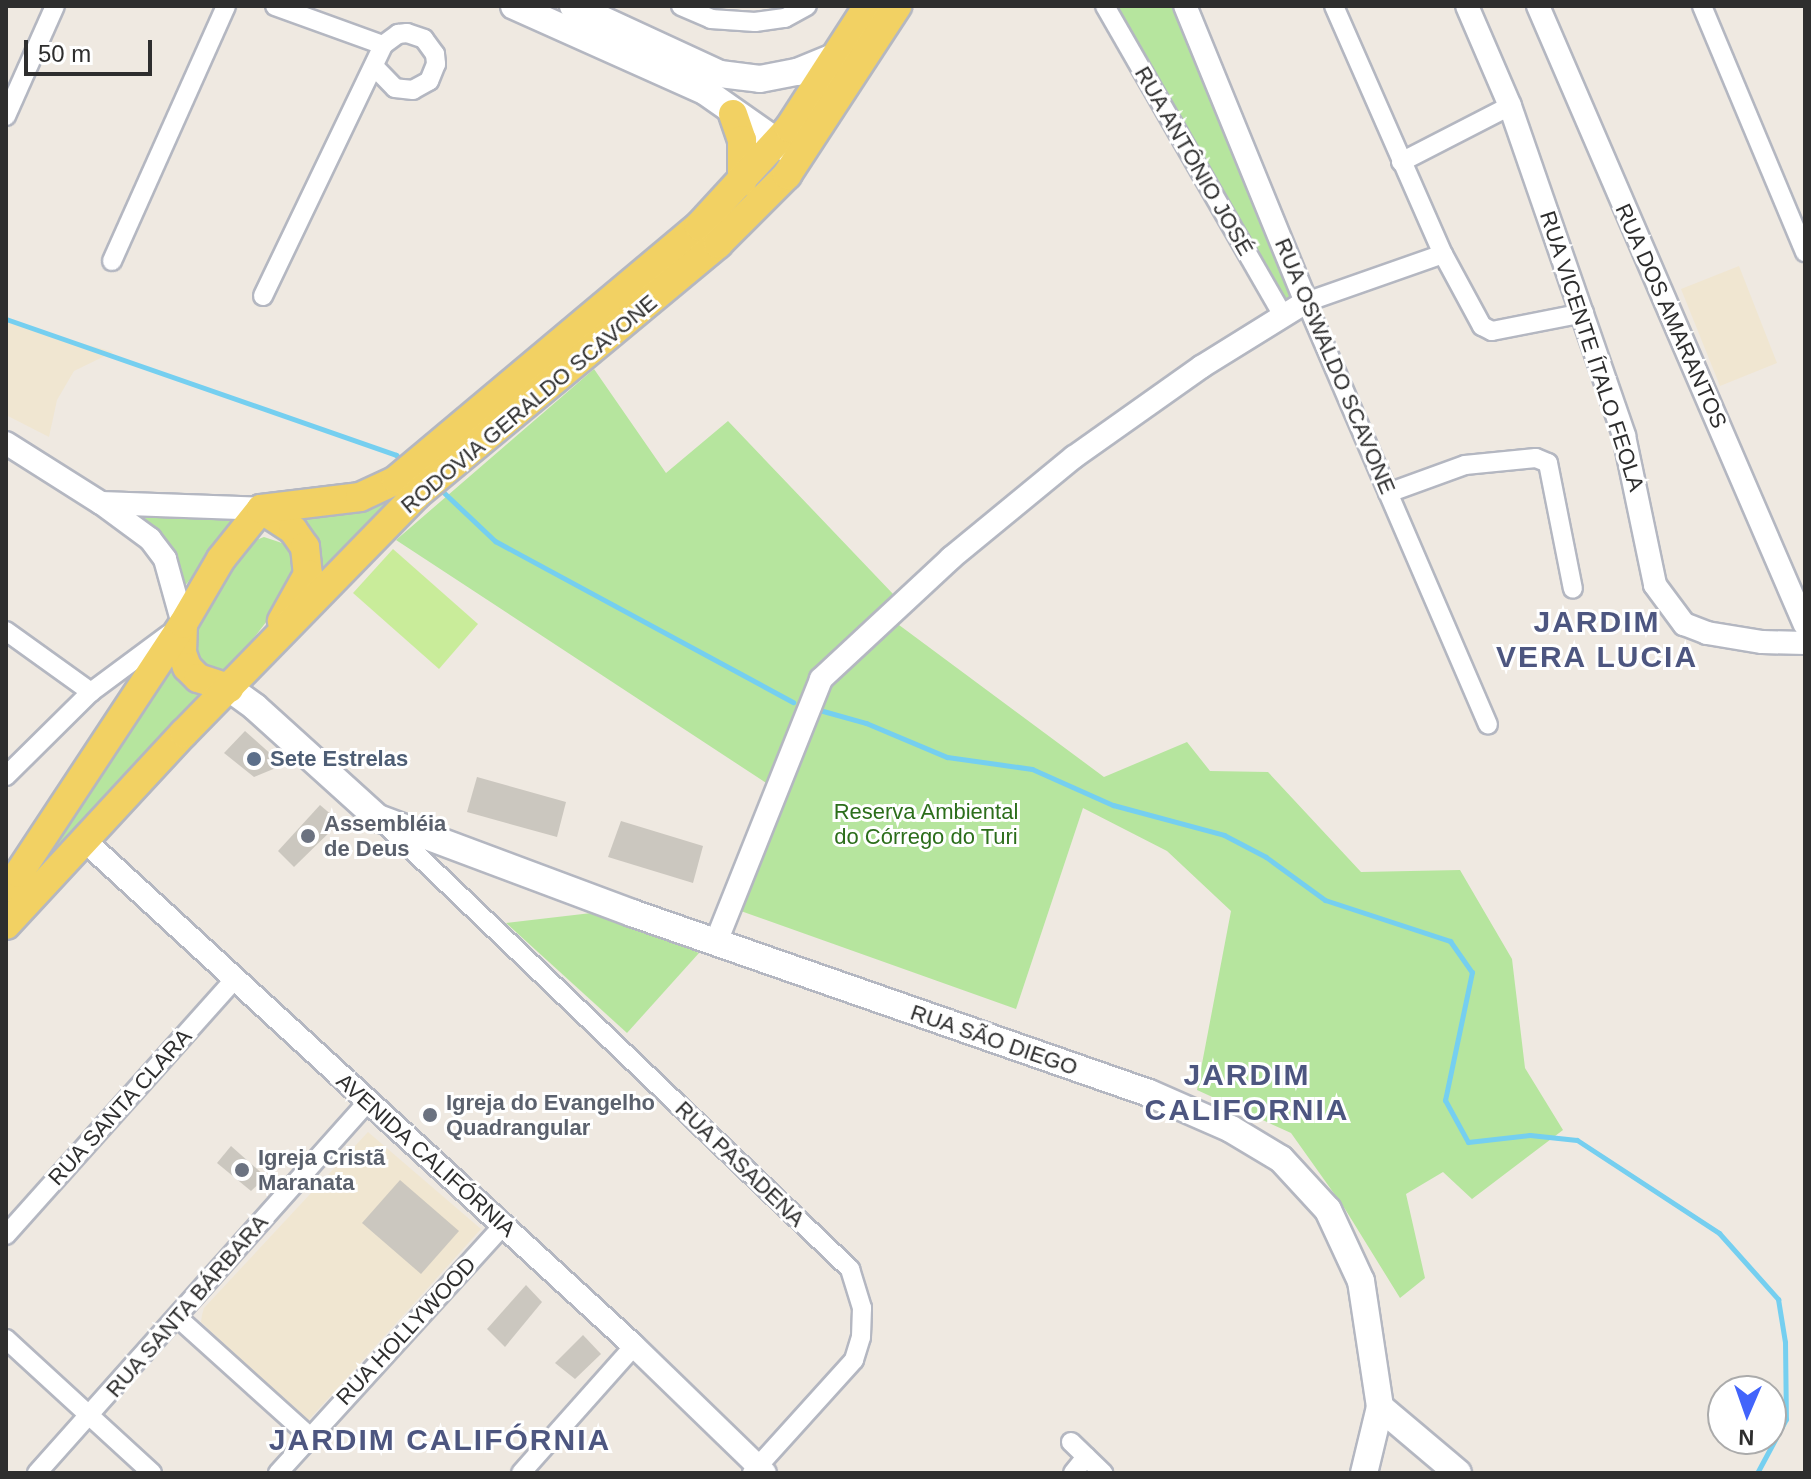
<!DOCTYPE html>
<html>
<head>
<meta charset="utf-8">
<style>
	body { margin:0 }
	#map { position:relative; width:1811px; height:1479px; overflow:hidden; background:#efe9e1; font-family:Helvetica,sans-serif }
	div>[style] { position:absolute }
	.education>* { inset:0; background:#f0e6d1 }
	.green>* { inset:0; background:#b6e59e }
	.pitch>* { inset:0; background:#c9ec9a }
	.stream>* { height:5px; margin:-2.5px; padding:0 2.5px; transform-origin:2.5px; border-radius:2.5px; background:#75cff0 }
	.building>* { inset:0; background:#cbc7bf }
	.roads { filter:drop-shadow(2px 0 #b4b7c1) drop-shadow(-2px 0 #b4b7c1) drop-shadow(0 2px #b4b7c1) drop-shadow(0 -2px #b4b7c1) }
	.minor>* { height:18px; margin:-9px; padding:0 9px; transform-origin:9px; border-radius:9px; background:#fff }
	.tertiary>* { height:22px; margin:-11px; padding:0 11px; transform-origin:11px; border-radius:11px; background:#fff }
	.secondary>* { height:26px; margin:-13px; padding:0 13px; transform-origin:13px; border-radius:13px; background:#fff }
	.primary>* { height:28px; margin:-14px; padding:0 14px; transform-origin:14px; border-radius:14px; background:#f2d163 }
	.dots>* { width:22px; height:22px; translate:-50% -50%; box-sizing:border-box; border:4px solid #fff; border-radius:50% }
	span { translate:-50% -50%; white-space:nowrap; text-align:center; line-height:1.15; -webkit-text-stroke:6px #fff; paint-order:stroke }
	.street-label { font-size:22px; color:#2e2e2e }
	.service-label { font-size:22px; color:#4e5e75; font-weight:700 }
	.left { translate:0 -50%; text-align:left }
	.park-label { font-size:22px; color:#2c6e1b }
	.worship-label { font-size:22px; color:#5b616d; font-weight:700 }
	.district-label { font-size:30px; color:#4d5680; font-weight:700; letter-spacing:2px }
	.frame { position:absolute; inset:0; border:8px solid #2e2e2e; pointer-events:none }
	.north { position:absolute; left:1707px; top:1375px; width:80px; height:80px; box-sizing:border-box; background:#fff; border:2px solid #ababab; border-radius:50%; rotate:182deg; font-size:22px; font-weight:700; line-height:32px; text-align:center; color:#2e2e2e }
	.north::after { content:''; display:block; margin:auto; width:28px; height:36px; background:#4264fb; clip-path:polygon(50% 0,100% 100%,50% 72%,0 100%) }
	.scale { position:absolute; left:24px; top:40px; width:128px; height:36px; box-sizing:border-box; border:4px solid #2e2e2e; border-top:0; padding-left:10px; font-size:24px; line-height:28px; white-space:nowrap; color:#2e2e2e; -webkit-text-stroke:6px #fff; paint-order:stroke }
</style>
</head>
<body>
<div id="map">
	<div class="education">
		<div style="clip-path:polygon(1739px 266px,1777px 363px,1720px 386px,1681px 289px)"></div>
		<div style="clip-path:polygon(6px 322px,113px 352px,74px 371px,57px 400px,49px 437px,6px 415px)"></div>
		<div style="clip-path:polygon(368px 1132px,481px 1229px,307px 1422px,201px 1322px,202px 1315px,204px 1308px)"></div>
	</div>
	<div class="green">
		<div style="clip-path:polygon(1105px 6px,1185px 6px,1306px 302px,1283px 315px)"></div>
		<div style="clip-path:polygon(594px 369px,666px 473px,728px 421px,894px 595px,895px 622px,1104px 777px,1187px 742px,1210px 771px,1268px 772px,1361px 872px,1460px 870px,1512px 959px,1525px 1068px,1563px 1130px,1472px 1199px,1443px 1172px,1406px 1194px,1425px 1278px,1400px 1298px,1345px 1209px,1291px 1133px,1197px 1090px,1231px 911px,1167px 851px,1083px 808px,1016px 1009px,738px 910px,783px 794px,396px 540px)"></div>
		<div style="clip-path:polygon(407px 485px,319px 581px,319px 550px,298px 516px)"></div>
		<div style="clip-path:polygon(128px 512px,244px 518px,182px 589px)"></div>
		<div style="clip-path:polygon(264px 537px,288px 545px,298px 566px,270px 617px,229px 670px,206px 669px,189px 646px,208px 603px,248px 543px)"></div>
		<div style="clip-path:polygon(169px 652px,195px 691px,204px 697px,49px 859px,47px 854px)"></div>
		<div style="clip-path:polygon(600px 912px,699px 953px,627px 1033px,506px 923px)"></div>
	</div>
	<div class="pitch">
		<div style="clip-path:polygon(393px 549px,478px 624px,439px 669px,353px 593px)"></div>
	</div>
	<div class="stream">
		<div style="left:6px;top:319px;width:413px;rotate:19.2deg"></div>
		<div style="left:396px;top:455px;width:9px;rotate:41deg"></div>
		<div style="left:440px;top:489px;width:76px;rotate:43.4deg"></div>
		<div style="left:495px;top:541px;width:339px;rotate:28.4deg"></div>
		<div style="left:823px;top:711px;width:45px;rotate:15.6deg"></div>
		<div style="left:866px;top:723px;width:88px;rotate:22.8deg"></div>
		<div style="left:947px;top:757px;width:86px;rotate:8deg"></div>
		<div style="left:1032px;top:769px;width:89px;rotate:24deg"></div>
		<div style="left:1113px;top:805px;width:115px;rotate:15.1deg"></div>
		<div style="left:1224px;top:835px;width:47px;rotate:27.6deg"></div>
		<div style="left:1266px;top:857px;width:73px;rotate:36.1deg"></div>
		<div style="left:1325px;top:900px;width:132px;rotate:18.2deg"></div>
		<div style="left:1450px;top:941px;width:38px;rotate:55deg"></div>
		<div style="left:1472px;top:972px;width:131px;rotate:101.9deg"></div>
		<div style="left:1445px;top:1100px;width:48px;rotate:61.3deg"></div>
		<div style="left:1468px;top:1142px;width:62px;rotate:-6.4deg"></div>
		<div style="left:1530px;top:1135px;width:47px;rotate:6.1deg"></div>
		<div style="left:1577px;top:1140px;width:170px;rotate:33.2deg"></div>
		<div style="left:1719px;top:1233px;width:89px;rotate:48.2deg"></div>
		<div style="left:1778px;top:1299px;width:44px;rotate:80.8deg"></div>
		<div style="left:1785px;top:1342px;width:77px;rotate:89.3deg"></div>
		<div style="left:1786px;top:1419px;width:61px;rotate:118.2deg"></div>
	</div>
	<div class="building">
		<div style="clip-path:polygon(245px 731px,283px 765px,254px 777px,224px 753px)"></div>
		<div style="clip-path:polygon(477px 777px,566px 802px,557px 837px,467px 812px)"></div>
		<div style="clip-path:polygon(320px 805px,340px 822px,294px 867px,278px 851px)"></div>
		<div style="clip-path:polygon(621px 821px,703px 846px,693px 883px,608px 857px)"></div>
		<div style="clip-path:polygon(231px 1146px,266px 1177px,251px 1191px,217px 1163px)"></div>
		<div style="clip-path:polygon(400px 1180px,459px 1231px,421px 1274px,362px 1223px)"></div>
		<div style="clip-path:polygon(526px 1285px,542px 1302px,505px 1347px,487px 1329px)"></div>
		<div style="clip-path:polygon(583px 1335px,601px 1354px,575px 1379px,555px 1363px)"></div>
	</div>
	<div class="roads">
		<div class="minor">
			<div style="left:275px;top:6px;width:115px;rotate:19.9deg"></div>
			<div style="left:681px;top:6px;width:33px;rotate:23deg"></div>
			<div style="left:711px;top:19px;width:44px;rotate:3.9deg"></div>
			<div style="left:755px;top:22px;width:30px;rotate:-8deg"></div>
			<div style="left:785px;top:18px;width:25px;rotate:-29deg"></div>
			<div style="left:1105px;top:6px;width:357px;rotate:60.1deg"></div>
			<div style="left:1334px;top:6px;width:271px;rotate:66.3deg"></div>
			<div style="left:1443px;top:254px;width:82px;rotate:61.6deg"></div>
			<div style="left:1482px;top:326px;width:11px;rotate:27deg"></div>
			<div style="left:1492px;top:331px;width:94px;rotate:-11.1deg"></div>
			<div style="left:1702px;top:6px;width:267px;rotate:67.3deg"></div>
			<div style="left:6px;top:116px;width:120px;rotate:-66deg"></div>
			<div style="left:1401px;top:162px;width:123px;rotate:-27.2deg"></div>
			<div style="left:1443px;top:254px;width:145px;rotate:160.7deg"></div>
			<div style="left:1306px;top:302px;width:460px;rotate:66.7deg"></div>
			<div style="left:112px;top:261px;width:279px;rotate:-65.9deg"></div>
			<div style="left:263px;top:296px;width:278px;rotate:-64.4deg"></div>
			<div style="left:383px;top:45px;width:19px;rotate:-36deg"></div>
			<div style="left:398px;top:34px;width:9px;rotate:-6deg"></div>
			<div style="left:407px;top:33px;width:18px;rotate:19deg"></div>
			<div style="left:424px;top:39px;width:19px;rotate:54deg"></div>
			<div style="left:435px;top:54px;width:10px;rotate:84deg"></div>
			<div style="left:436px;top:64px;width:18px;rotate:112deg"></div>
			<div style="left:429px;top:81px;width:18px;rotate:151deg"></div>
			<div style="left:413px;top:90px;width:18px;rotate:-174deg"></div>
			<div style="left:395px;top:88px;width:30px;rotate:-134deg"></div>
			<div style="left:1388px;top:493px;width:82px;rotate:-20deg"></div>
			<div style="left:1465px;top:465px;width:71px;rotate:-5.6deg"></div>
			<div style="left:1536px;top:458px;width:13px;rotate:23deg"></div>
			<div style="left:1548px;top:463px;width:128px;rotate:78.8deg"></div>
			<div style="left:6px;top:631px;width:105px;rotate:35.7deg"></div>
			<div style="left:6px;top:776px;width:120px;rotate:-44.7deg"></div>
			<div style="left:91px;top:692px;width:97px;rotate:-36.6deg"></div>
			<div style="left:385px;top:824px;width:644px;rotate:43.74deg"></div>
			<div style="left:850px;top:1269px;width:41px;rotate:72.9deg"></div>
			<div style="left:862px;top:1308px;width:29px;rotate:92deg"></div>
			<div style="left:861px;top:1337px;width:24px;rotate:107deg"></div>
			<div style="left:854px;top:1360px;width:152px;rotate:132.1deg"></div>
			<div style="left:6px;top:1235px;width:342px;rotate:-48.2deg"></div>
			<div style="left:177px;top:1317px;width:178px;rotate:42deg"></div>
			<div style="left:6px;top:1339px;width:198px;rotate:42.5deg"></div>
			<div style="left:1071px;top:1442px;width:45px;rotate:44.1deg"></div>
			<div style="left:37px;top:1473px;width:497px;rotate:-48.3deg"></div>
			<div style="left:278px;top:1473px;width:334px;rotate:-47.7deg"></div>
			<div style="left:521px;top:1473px;width:170px;rotate:-48.3deg"></div>
			<div style="left:1073px;top:1473px;width:21px;rotate:-51deg"></div>
		</div>
		<div class="tertiary">
			<div style="left:1467px;top:6px;width:109px;rotate:66.7deg"></div>
			<div style="left:1510px;top:106px;width:349px;rotate:70.9deg"></div>
			<div style="left:1624px;top:436px;width:152px;rotate:78.2deg"></div>
			<div style="left:1655px;top:585px;width:49px;rotate:53.4deg"></div>
			<div style="left:1684px;top:624px;width:25px;rotate:21deg"></div>
			<div style="left:1707px;top:633px;width:56px;rotate:9.3deg"></div>
			<div style="left:1762px;top:642px;width:43px;rotate:1.3deg"></div>
			<div style="left:1538px;top:6px;width:674px;rotate:66.67deg"></div>
			<div style="left:6px;top:443px;width:112px;rotate:32.3deg"></div>
			<div style="left:101px;top:503px;width:61px;rotate:36.3deg"></div>
			<div style="left:150px;top:539px;width:25px;rotate:53deg"></div>
			<div style="left:165px;top:559px;width:67px;rotate:74.5deg"></div>
			<div style="left:101px;top:503px;width:160px;rotate:2.1deg"></div>
			<div style="left:84px;top:840px;width:747px;rotate:42.61deg"></div>
			<div style="left:634px;top:1346px;width:182px;rotate:44.1deg"></div>
			<div style="left:716px;top:942px;width:283px;rotate:-68.2deg"></div>
			<div style="left:821px;top:679px;width:178px;rotate:-42.9deg"></div>
			<div style="left:951px;top:558px;width:159px;rotate:-39.4deg"></div>
			<div style="left:1074px;top:457px;width:156px;rotate:-35.3deg"></div>
			<div style="left:1201px;top:367px;width:123px;rotate:-31.8deg"></div>
			<div style="left:1306px;top:302px;width:320px;rotate:-112.2deg"></div>
		</div>
		<div class="secondary">
			<div style="left:514px;top:6px;width:210px;rotate:24.1deg"></div>
			<div style="left:706px;top:92px;width:106px;rotate:35deg"></div>
			<div style="left:573px;top:6px;width:162px;rotate:24.8deg"></div>
			<div style="left:720px;top:74px;width:40px;rotate:7.1deg"></div>
			<div style="left:760px;top:79px;width:38px;rotate:-11deg"></div>
			<div style="left:797px;top:72px;width:42px;rotate:-22.3deg"></div>
			<div style="left:229px;top:688px;width:32px;rotate:36deg"></div>
			<div style="left:255px;top:707px;width:166px;rotate:42.1deg"></div>
			<div style="left:378px;top:818px;width:271px;rotate:20.5deg"></div>
			<div style="left:632px;top:913px;width:547px;rotate:19.2deg"></div>
			<div style="left:1149px;top:1093px;width:90px;rotate:23.7deg"></div>
			<div style="left:1231px;top:1129px;width:58px;rotate:31deg"></div>
			<div style="left:1281px;top:1159px;width:69px;rotate:47.3deg"></div>
			<div style="left:1328px;top:1210px;width:78px;rotate:65.1deg"></div>
			<div style="left:1361px;top:1281px;width:127px;rotate:81.4deg"></div>
			<div style="left:1380px;top:1407px;width:68px;rotate:103.6deg"></div>
			<div style="left:1380px;top:1407px;width:102px;rotate:40.2deg"></div>
		</div>
		<div class="primary">
			<div style="left:733px;top:114px;width:28px;rotate:71deg"></div>
			<div style="left:742px;top:140px;width:42px;rotate:90deg"></div>
			<div style="left:261px;top:509px;width:38px;rotate:33deg"></div>
			<div style="left:293px;top:530px;width:21px;rotate:55deg"></div>
			<div style="left:305px;top:547px;width:27px;rotate:84deg"></div>
			<div style="left:308px;top:574px;width:54px;rotate:119deg"></div>
			<div style="left:183px;top:624px;width:29px;rotate:92deg"></div>
			<div style="left:182px;top:653px;width:15px;rotate:70deg"></div>
			<div style="left:187px;top:667px;width:16px;rotate:45deg"></div>
			<div style="left:198px;top:678px;width:33px;rotate:18deg"></div>
			<div style="left:6px;top:888px;width:20px;rotate:-49deg"></div>
			<div style="left:19px;top:873px;width:298px;rotate:-56.6deg"></div>
			<div style="left:183px;top:624px;width:75px;rotate:-59.7deg"></div>
			<div style="left:221px;top:559px;width:64px;rotate:-51.3deg"></div>
			<div style="left:261px;top:509px;width:100px;rotate:-6.9deg"></div>
			<div style="left:360px;top:497px;width:40px;rotate:-25deg"></div>
			<div style="left:396px;top:480px;width:395px;rotate:-40deg"></div>
			<div style="left:699px;top:226px;width:133px;rotate:-47.4deg"></div>
			<div style="left:789px;top:128px;width:145px;rotate:-57.1deg"></div>
			<div style="left:6px;top:925px;width:262px;rotate:-47.2deg"></div>
			<div style="left:184px;top:733px;width:332px;rotate:-45.7deg"></div>
			<div style="left:416px;top:495px;width:393px;rotate:-39.7deg"></div>
			<div style="left:718px;top:244px;width:98px;rotate:-45deg"></div>
			<div style="left:787px;top:175px;width:202px;rotate:-56.9deg"></div>
		</div>
	</div>
	<div class="dots">
		<div style="left:254px;top:759px;background:#5c6f8a"></div>
		<div style="left:308px;top:836px;background:#6b7280"></div>
		<div style="left:430px;top:1115px;background:#6b7280"></div>
		<div style="left:242px;top:1170px;background:#6b7280"></div>
	</div>
	<div class="street-label">
		<span style="left:1194px;top:161px;rotate:60deg">RUA ANTÔNIO JOSÉ</span>
		<span style="left:1671px;top:316px;rotate:66deg">RUA DOS AMARANTOS</span>
		<span style="left:1592px;top:351px;rotate:72deg">RUA VICENTE ÍTALO FEOLA</span>
		<span style="left:1335px;top:366px;rotate:67deg">RUA OSWALDO SCAVONE</span>
		<span style="left:529px;top:404px;rotate:-40deg">RODOVIA GERALDO SCAVONE</span>
		<span style="left:994px;top:1040px;rotate:19deg">RUA SÃO DIEGO</span>
		<span style="left:120px;top:1107px;rotate:-48deg">RUA SANTA CLARA</span>
		<span style="left:426px;top:1155px;rotate:42deg">AVENIDA CALIFÓRNIA</span>
		<span style="left:740px;top:1164px;rotate:44deg">RUA PASADENA</span>
		<span style="left:187px;top:1306px;rotate:-49deg">RUA SANTA BÁRBARA</span>
		<span style="left:406px;top:1331px;rotate:-47deg">RUA HOLLYWOOD</span>
	</div>
	<div class="service-label">
		<span class="left" style="left:270px;top:759px">Sete Estrelas</span>
	</div>
	<div class="park-label">
		<span style="left:926px;top:824px">Reserva Ambiental<br>do Córrego do Turi</span>
	</div>
	<div class="worship-label">
		<span class="left" style="left:324px;top:836px">Assembléia<br>de Deus</span>
		<span class="left" style="left:446px;top:1115px">Igreja do Evangelho<br>Quadrangular</span>
		<span class="left" style="left:258px;top:1170px">Igreja Cristã<br>Maranata</span>
	</div>
	<div class="district-label">
		<span style="left:1597px;top:639px">JARDIM<br>VERA LUCIA</span>
		<span style="left:1247px;top:1092px">JARDIM<br>CALIFORNIA</span>
		<span style="left:440px;top:1440px">JARDIM CALIFÓRNIA</span>
	</div>
	<div class="frame"></div>
	<div class="north">N</div>
	<div class="scale">50 m</div>
</div>
</body>
</html>
